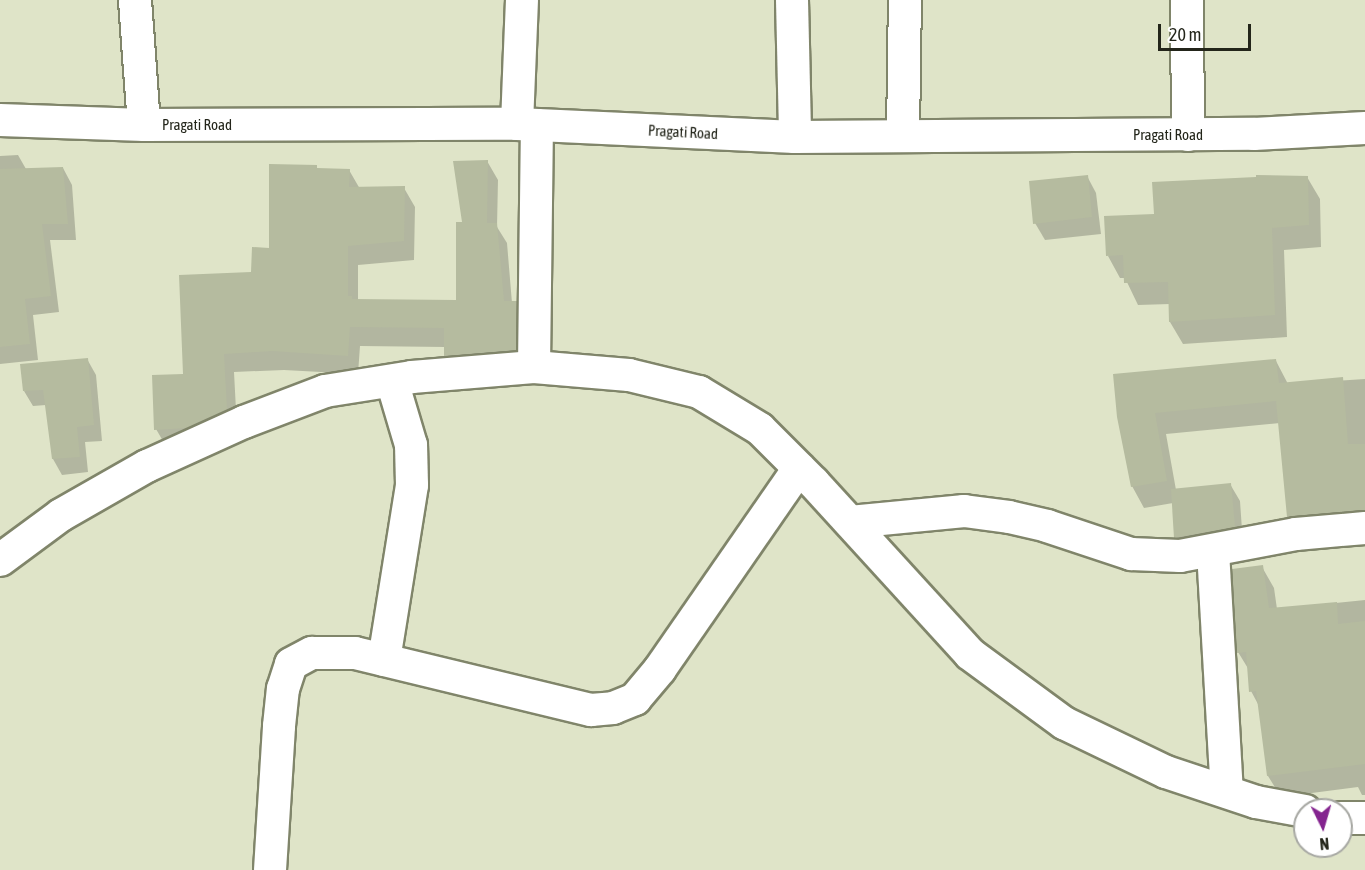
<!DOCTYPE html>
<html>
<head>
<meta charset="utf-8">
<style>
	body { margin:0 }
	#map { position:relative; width:1365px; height:870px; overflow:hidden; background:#dfe4c8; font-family:"Asap Condensed",sans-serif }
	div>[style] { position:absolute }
	.shadow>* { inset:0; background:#0003 }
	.building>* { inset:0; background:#b5bb9f }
	.roads { filter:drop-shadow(2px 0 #80856a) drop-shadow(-2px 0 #80856a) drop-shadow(0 2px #80856a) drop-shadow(0 -2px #80856a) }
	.minor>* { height:32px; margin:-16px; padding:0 16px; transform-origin:16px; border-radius:16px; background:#fff }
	span { translate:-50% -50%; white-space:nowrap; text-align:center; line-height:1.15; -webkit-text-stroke:5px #fff; paint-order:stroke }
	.street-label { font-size:15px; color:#23251a }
	.north { position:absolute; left:1293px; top:798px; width:60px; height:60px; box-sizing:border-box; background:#fff; border:2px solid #a7a8a3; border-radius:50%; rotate:175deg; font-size:16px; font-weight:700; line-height:24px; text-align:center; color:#23251a }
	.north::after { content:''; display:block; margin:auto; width:21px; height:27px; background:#84248f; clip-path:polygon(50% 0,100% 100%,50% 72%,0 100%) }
	.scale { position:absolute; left:1158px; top:24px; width:93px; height:27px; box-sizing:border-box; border:3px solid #23251a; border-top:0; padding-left:8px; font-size:18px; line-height:21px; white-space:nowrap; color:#23251a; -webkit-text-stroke:4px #fff; paint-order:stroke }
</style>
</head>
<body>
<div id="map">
	<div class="shadow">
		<div style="clip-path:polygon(18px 155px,26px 169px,63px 168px,72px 185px,76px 240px,50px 240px,59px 312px,33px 315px,38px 360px,0 364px,0 156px)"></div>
		<div style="clip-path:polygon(487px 161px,498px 180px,497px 227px,507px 243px,512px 303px,516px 303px,527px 322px,526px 369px,456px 375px,445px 356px,445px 347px,360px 346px,358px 374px,284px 370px,234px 372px,237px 429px,167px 448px,156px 429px,185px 375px,270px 250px,316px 166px,318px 170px,349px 170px,360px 189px,404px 188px,415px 207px,414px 260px,358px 265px,358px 301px,457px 302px,464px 224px)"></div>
		<div style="clip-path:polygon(1087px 176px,1096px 193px,1101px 234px,1045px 240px,1035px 223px)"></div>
		<div style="clip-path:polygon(1307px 177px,1320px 199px,1321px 247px,1284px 250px,1287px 337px,1183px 344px,1170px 322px,1170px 304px,1138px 305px,1125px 278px,1120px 278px,1108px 256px,1155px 215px)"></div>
		<div style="clip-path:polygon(87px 359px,96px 375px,102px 441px,85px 442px,88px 472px,62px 475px,53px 459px,46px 405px,33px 406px,24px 391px)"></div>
		<div style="clip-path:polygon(1276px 361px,1288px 384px,1365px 379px,1365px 532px,1300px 538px,1288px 517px,1280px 423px,1166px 434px,1176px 490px,1230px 484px,1240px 501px,1243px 544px,1185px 554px,1176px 537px,1173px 503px,1144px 508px,1132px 486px,1118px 417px)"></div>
		<div style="clip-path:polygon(1262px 567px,1274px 588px,1277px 609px,1365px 600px,1365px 795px,1362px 795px,1358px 787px,1281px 797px,1268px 776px,1259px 706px,1251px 691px,1249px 670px,1238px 652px)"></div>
	</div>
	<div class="building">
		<div style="clip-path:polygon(488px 160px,487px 223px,497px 223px,504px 301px,517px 301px,516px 350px,444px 356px,444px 328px,350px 327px,348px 356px,272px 351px,224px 354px,227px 410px,187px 428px,154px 430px,152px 375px,183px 374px,179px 275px,251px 272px,252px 247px,269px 248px,269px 164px,317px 165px,317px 168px,350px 169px,349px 187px,405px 186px,404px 241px,348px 246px,348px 296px,352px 296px,352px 299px,456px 300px,456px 222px,462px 222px,453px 161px)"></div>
		<div style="clip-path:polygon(63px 167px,68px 224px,42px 224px,51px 296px,25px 299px,30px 344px,0 347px,0 169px)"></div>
		<div style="clip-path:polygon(1088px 175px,1092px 217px,1033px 224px,1029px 181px)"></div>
		<div style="clip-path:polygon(1256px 175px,1308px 176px,1309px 225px,1272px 228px,1275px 315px,1169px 322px,1168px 282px,1124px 283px,1123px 255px,1106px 256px,1104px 216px,1154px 214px,1152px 182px,1256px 177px)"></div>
		<div style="clip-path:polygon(88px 358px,94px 425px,77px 427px,80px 457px,52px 459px,43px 390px,23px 391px,20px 364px)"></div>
		<div style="clip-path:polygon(1276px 359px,1279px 383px,1343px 377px,1348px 444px,1365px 444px,1365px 510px,1287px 517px,1276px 401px,1155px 413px,1167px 481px,1131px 487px,1117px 417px,1113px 374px)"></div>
		<div style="clip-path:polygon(1231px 483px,1235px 527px,1174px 538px,1171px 489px)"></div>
		<div style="clip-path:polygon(1263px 565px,1269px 608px,1337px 602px,1338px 624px,1365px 621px,1365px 764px,1267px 776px,1256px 691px,1249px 692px,1246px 652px,1237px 653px,1232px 569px)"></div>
	</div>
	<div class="roads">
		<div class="minor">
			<div style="left:135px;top:0;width:125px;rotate:85.9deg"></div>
			<div style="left:792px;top:0;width:137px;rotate:88.7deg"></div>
			<div style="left:1187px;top:0;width:135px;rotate:89.6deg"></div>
			<div style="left:0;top:120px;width:144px;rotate:2deg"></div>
			<div style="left:144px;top:125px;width:373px;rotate:-0.2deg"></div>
			<div style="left:517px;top:124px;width:278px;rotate:2.7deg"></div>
			<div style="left:795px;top:137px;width:459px;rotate:-0.4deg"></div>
			<div style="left:1254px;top:134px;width:111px;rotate:-3.1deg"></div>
			<div style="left:517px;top:124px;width:124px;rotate:-87.7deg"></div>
			<div style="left:903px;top:136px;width:136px;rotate:-89.2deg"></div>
			<div style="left:534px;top:367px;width:242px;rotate:-89.3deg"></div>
			<div style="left:850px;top:522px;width:115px;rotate:-5.5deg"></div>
			<div style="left:964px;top:511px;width:45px;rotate:7.6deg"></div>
			<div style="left:1009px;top:517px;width:39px;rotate:13deg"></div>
			<div style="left:1047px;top:526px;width:89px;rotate:18.4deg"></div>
			<div style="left:1131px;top:554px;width:49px;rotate:2.3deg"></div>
			<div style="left:1180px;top:556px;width:118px;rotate:-10.7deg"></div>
			<div style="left:1296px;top:534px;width:69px;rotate:-5deg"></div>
			<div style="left:1213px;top:551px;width:241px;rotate:86.7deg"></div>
			<div style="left:0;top:560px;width:76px;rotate:-36.4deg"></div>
			<div style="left:61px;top:515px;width:99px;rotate:-29.7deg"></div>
			<div style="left:147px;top:466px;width:107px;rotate:-24.4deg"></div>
			<div style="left:244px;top:422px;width:87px;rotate:-20.9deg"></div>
			<div style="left:325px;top:391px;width:88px;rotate:-9.1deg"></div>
			<div style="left:412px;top:377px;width:122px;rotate:-4.7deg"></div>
			<div style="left:534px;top:367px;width:95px;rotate:4.8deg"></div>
			<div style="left:629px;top:375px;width:72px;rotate:13.7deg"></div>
			<div style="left:699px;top:392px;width:71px;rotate:31.2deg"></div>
			<div style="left:760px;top:429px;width:76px;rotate:45deg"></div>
			<div style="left:814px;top:483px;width:231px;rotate:47.6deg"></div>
			<div style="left:970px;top:654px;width:117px;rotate:36.3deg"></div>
			<div style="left:1064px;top:723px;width:113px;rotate:25.7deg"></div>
			<div style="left:1166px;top:772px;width:95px;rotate:18.4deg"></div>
			<div style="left:1256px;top:802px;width:50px;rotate:10.4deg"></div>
			<div style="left:384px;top:660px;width:177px;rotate:-80.9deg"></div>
			<div style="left:412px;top:485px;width:40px;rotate:-91.4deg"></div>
			<div style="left:411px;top:445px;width:67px;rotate:-106.5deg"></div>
			<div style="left:1341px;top:818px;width:24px"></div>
			<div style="left:270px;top:870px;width:144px;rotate:-86.4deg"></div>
			<div style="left:279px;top:726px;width:37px;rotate:-84deg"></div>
			<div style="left:283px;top:689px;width:26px;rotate:-72deg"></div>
			<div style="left:291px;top:664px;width:24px;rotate:-28deg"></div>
			<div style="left:312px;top:653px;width:43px"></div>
			<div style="left:355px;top:653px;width:243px;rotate:13.6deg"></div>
			<div style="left:591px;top:710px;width:22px;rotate:-5deg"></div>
			<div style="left:613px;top:708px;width:24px;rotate:-22deg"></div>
			<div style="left:635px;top:699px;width:39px;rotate:-50deg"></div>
			<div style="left:660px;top:669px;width:244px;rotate:-55.3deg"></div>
		</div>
	</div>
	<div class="street-label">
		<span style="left:197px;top:125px">Pragati Road</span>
		<span style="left:683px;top:132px;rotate:3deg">Pragati Road</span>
		<span style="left:1168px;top:135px">Pragati Road</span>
	</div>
	<div class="north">N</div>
	<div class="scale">20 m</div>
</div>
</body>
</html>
